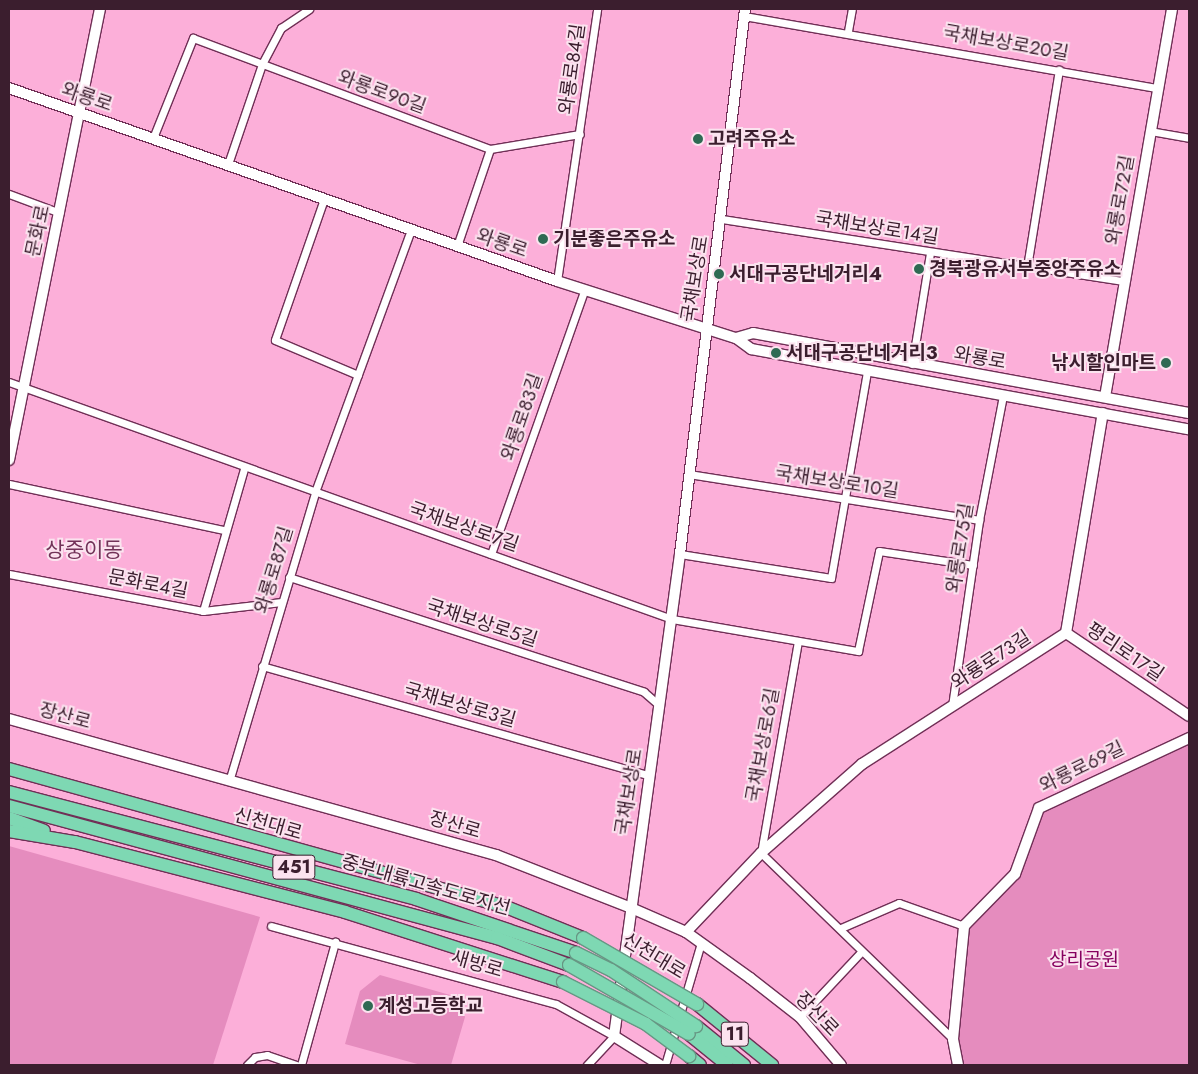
<!DOCTYPE html>
<html>
<head>
<meta charset="utf-8">
<style>
	body { margin:0 }
	#map { position:relative; width:1198px; height:1074px; overflow:hidden; background:#fcafd9; font-family:Jost,"Noto Sans KR",sans-serif }
	div>[style] { position:absolute }
	.green>* { inset:0; background:#e58cbe }
	.roads { filter:drop-shadow(1px 0 #702f56) drop-shadow(-1px 0 #702f56) drop-shadow(0 1px #702f56) drop-shadow(0 -1px #702f56) }
	.street>* { height:7px; margin:-3.5px; padding:0 3.5px; transform-origin:3.5px; border-radius:3.5px; background:#fff }
	.secondary>* { height:10px; margin:-5px; padding:0 5px; transform-origin:5px; border-radius:5px; background:#fff }
	.highway>* { height:12px; margin:-6px; padding:0 6px; transform-origin:6px; border-radius:6px; background:#7ed8b3 }
	.bridges { filter:drop-shadow(1px 0 #679784) drop-shadow(-1px 0 #679784) drop-shadow(0 1px #679784) drop-shadow(0 -1px #679784) }
	.highway-bridge>* { height:12px; margin:-6px; padding:0 6px; transform-origin:6px; border-radius:6px; background:#7ed8b3 }
	.dots>* { width:14px; height:14px; translate:-50% -50%; box-sizing:border-box; border:2px solid #fbe3ef; border-radius:50% }
	span { translate:-50% -50%; white-space:nowrap; text-align:center; line-height:1.15; -webkit-text-stroke:4px #fbe3ef; paint-order:stroke }
	.shield-label span { padding:1px 4px; background:#fbe3ef; border:1px solid; border-radius:4px; -webkit-text-stroke-width:0 }
	.shield-label { font-size:18px; color:#3b1e2e; font-weight:700 }
	.street-label { font-size:19px; color:#3b1e2e }
	.poi-label { font-size:19px; color:#3b1e2e; font-weight:700 }
	.left { translate:0 -50%; text-align:left }
	.right { translate:-100% -50%; text-align:right }
	.park-label { font-size:19px; color:#86005f }
	.quarter-label { font-size:21px; color:#723258 }
	.frame { position:absolute; inset:0; border:10px solid #3b1e2e; pointer-events:none }
</style>
</head>
<body>
<div id="map">
	<div class="green">
		<div style="clip-path:polygon(1189px 742px,1189px 1065px,961px 1065px,957px 1040px,968px 926px,1018px 876px,1043px 810px)"></div>
		<div style="clip-path:polygon(9px 846px,260px 917px,213px 1065px,9px 1065px)"></div>
		<div style="clip-path:polygon(380px 975px,457px 997px,465px 1017px,451px 1065px,421px 1065px,345px 1044px,360px 991px)"></div>
	</div>
	<div class="roads">
		<div class="street">
			<div style="left:744px;top:16px;width:420px;rotate:9.9deg"></div>
			<div style="left:848px;top:31px;width:22px;rotate:-80deg"></div>
			<div style="left:1150px;top:131px;width:40px;rotate:10deg"></div>
			<div style="left:153px;top:138px;width:108px;rotate:-68.2deg"></div>
			<div style="left:193px;top:38px;width:317px;rotate:20.5deg"></div>
			<div style="left:490px;top:149px;width:91px;rotate:-9.5deg"></div>
			<div style="left:228px;top:164px;width:106px;rotate:-71.2deg"></div>
			<div style="left:262px;top:64px;width:41px;rotate:-62.2deg"></div>
			<div style="left:281px;top:28px;width:34px;rotate:-34deg"></div>
			<div style="left:9px;top:194px;width:54px;rotate:20.4deg"></div>
			<div style="left:324px;top:199px;width:149px;rotate:109.2deg"></div>
			<div style="left:275px;top:340px;width:90px;rotate:22.9deg"></div>
			<div style="left:722px;top:219px;width:406px;rotate:8.8deg"></div>
			<div style="left:457px;top:246px;width:102px;rotate:-71.2deg"></div>
			<div style="left:1027px;top:267px;width:200px;rotate:-80.8deg"></div>
			<div style="left:557px;top:281px;width:275px;rotate:-81.6deg"></div>
			<div style="left:912px;top:364px;width:112px;rotate:-80.8deg"></div>
			<div style="left:9px;top:382px;width:704px;rotate:19.67deg"></div>
			<div style="left:672px;top:619px;width:189px;rotate:9.8deg"></div>
			<div style="left:858px;top:651px;width:102px;rotate:-78.1deg"></div>
			<div style="left:879px;top:551px;width:95px;rotate:8.5deg"></div>
			<div style="left:689px;top:474px;width:294px;rotate:9deg"></div>
			<div style="left:9px;top:484px;width:220px;rotate:12.1deg"></div>
			<div style="left:491px;top:554px;width:279px;rotate:-70.5deg"></div>
			<div style="left:680px;top:554px;width:153px;rotate:9deg"></div>
			<div style="left:831px;top:578px;width:210px;rotate:-80.1deg"></div>
			<div style="left:9px;top:574px;width:197px;rotate:10.8deg"></div>
			<div style="left:203px;top:611px;width:79px;rotate:-6.6deg"></div>
			<div style="left:289px;top:577px;width:373px;rotate:17.9deg"></div>
			<div style="left:644px;top:692px;width:21px;rotate:41deg"></div>
			<div style="left:203px;top:611px;width:148px;rotate:-73.9deg"></div>
			<div style="left:798px;top:641px;width:215px;rotate:99.9deg"></div>
			<div style="left:761px;top:853px;width:267px;rotate:44.1deg"></div>
			<div style="left:262px;top:666px;width:401px;rotate:15.8deg"></div>
			<div style="left:952px;top:706px;width:188px;rotate:-81.7deg"></div>
			<div style="left:979px;top:520px;width:127px;rotate:-79.1deg"></div>
			<div style="left:230px;top:778px;width:298px;rotate:-73.4deg"></div>
			<div style="left:315px;top:492px;width:279px;rotate:-69.9deg"></div>
			<div style="left:271px;top:926px;width:295px;rotate:15.3deg"></div>
			<div style="left:556px;top:1004px;width:66px;rotate:28.9deg"></div>
			<div style="left:614px;top:1036px;width:40px;rotate:133deg"></div>
			<div style="left:841px;top:928px;width:63px;rotate:-23.3deg"></div>
			<div style="left:899px;top:903px;width:69px;rotate:19.5deg"></div>
			<div style="left:800px;top:1017px;width:89px;rotate:-46.8deg"></div>
			<div style="left:247px;top:1065px;width:11px;rotate:-45deg"></div>
			<div style="left:255px;top:1057px;width:12px;rotate:-9deg"></div>
			<div style="left:267px;top:1055px;width:31px;rotate:19deg"></div>
			<div style="left:301px;top:1065px;width:128px;rotate:-74.5deg"></div>
			<div style="left:665px;top:1065px;width:127px;rotate:-73.6deg"></div>
		</div>
		<div class="secondary">
			<div style="left:9px;top:88px;width:581px;rotate:19.4deg"></div>
			<div style="left:557px;top:281px;width:188px;rotate:17.7deg"></div>
			<div style="left:736px;top:338px;width:19px;rotate:36deg"></div>
			<div style="left:751px;top:349px;width:445px;rotate:10.4deg"></div>
			<div style="left:736px;top:338px;width:18px;rotate:-16deg"></div>
			<div style="left:753px;top:333px;width:443px;rotate:10.4deg"></div>
			<div style="left:1105px;top:397px;width:394px;rotate:-80.2deg"></div>
			<div style="left:9px;top:460px;width:460px;rotate:-78.6deg"></div>
			<div style="left:1066px;top:633px;width:148px;rotate:34deg"></div>
			<div style="left:9px;top:719px;width:506px;rotate:15.6deg"></div>
			<div style="left:496px;top:855px;width:143px;rotate:21.4deg"></div>
			<div style="left:629px;top:907px;width:62px;rotate:23.7deg"></div>
			<div style="left:686px;top:932px;width:79px;rotate:35.7deg"></div>
			<div style="left:750px;top:978px;width:63px;rotate:38deg"></div>
			<div style="left:800px;top:1017px;width:63px;rotate:49.5deg"></div>
			<div style="left:686px;top:932px;width:109px;rotate:-46.5deg"></div>
			<div style="left:761px;top:853px;width:135px;rotate:-41.4deg"></div>
			<div style="left:862px;top:764px;width:242px;rotate:-32.7deg"></div>
			<div style="left:1066px;top:633px;width:223px;rotate:-80.5deg"></div>
			<div style="left:660px;top:1065px;width:54px;rotate:-147.8deg"></div>
			<div style="left:614px;top:1036px;width:486px;rotate:-82.2deg"></div>
			<div style="left:680px;top:554px;width:549px;rotate:-83.2deg"></div>
			<div style="left:958px;top:1065px;width:26px;rotate:-101deg"></div>
			<div style="left:953px;top:1039px;width:114px;rotate:-84.4deg"></div>
			<div style="left:964px;top:926px;width:73px;rotate:-45.6deg"></div>
			<div style="left:1015px;top:874px;width:70px;rotate:-70deg"></div>
			<div style="left:1039px;top:808px;width:166px;rotate:-25deg"></div>
		</div>
		<div class="highway">
			<div style="left:9px;top:769px;width:516px;rotate:15.52deg"></div>
			<div style="left:506px;top:907px;width:83px;rotate:21.9deg"></div>
			<div style="left:9px;top:792px;width:421px;rotate:14.7deg"></div>
			<div style="left:416px;top:899px;width:169px;rotate:18.6deg"></div>
			<div style="left:9px;top:806px;width:506px;rotate:15.14deg"></div>
			<div style="left:497px;top:938px;width:77px;rotate:20.6deg"></div>
			<div style="left:9px;top:818px;width:37px;rotate:20deg"></div>
			<div style="left:9px;top:831px;width:67px;rotate:9.5deg"></div>
			<div style="left:75px;top:842px;width:279px;rotate:14.5deg"></div>
			<div style="left:345px;top:912px;width:229px;rotate:17.8deg"></div>
			<div style="left:697px;top:1004px;width:97px;rotate:39.1deg"></div>
			<div style="left:696px;top:1026px;width:62px;rotate:39.1deg"></div>
			<div style="left:689px;top:1034px;width:49px;rotate:39.2deg"></div>
			<div style="left:689px;top:1056px;width:14px;rotate:39deg"></div>
		</div>
	</div>
	<div class="bridges">
		<div class="highway-bridge">
			<div style="left:583px;top:938px;width:132px;rotate:30.1deg"></div>
			<div style="left:576px;top:953px;width:39px;rotate:26deg"></div>
			<div style="left:611px;top:970px;width:102px;rotate:33.4deg"></div>
			<div style="left:569px;top:965px;width:138px;rotate:29.9deg"></div>
			<div style="left:563px;top:982px;width:93px;rotate:26.8deg"></div>
			<div style="left:646px;top:1024px;width:54px;rotate:36.7deg"></div>
		</div>
	</div>
	<div class="dots">
		<div style="left:698px;top:139px;background:#2f6a53"></div>
		<div style="left:543px;top:239px;background:#2f6a53"></div>
		<div style="left:919px;top:269px;background:#2f6a53"></div>
		<div style="left:719px;top:274px;background:#2f6a53"></div>
		<div style="left:776px;top:353px;background:#2f6a53"></div>
		<div style="left:1166px;top:363px;background:#2f6a53"></div>
		<div style="left:368px;top:1006px;background:#2f6a53"></div>
	</div>
	<div class="shield-label">
		<span style="left:294px;top:867px">451</span>
		<span style="left:735px;top:1034px">11</span>
	</div>
	<div class="street-label">
		<span style="left:1006px;top:43px;rotate:10deg">국채보상로20길</span>
		<span style="left:572px;top:69px;rotate:-82deg">와룡로84길</span>
		<span style="left:382px;top:92px;rotate:20deg">와룡로90길</span>
		<span style="left:87px;top:97px;rotate:19deg">와룡로</span>
		<span style="left:1120px;top:200px;rotate:-80deg">와룡로72길</span>
		<span style="left:877px;top:228px;rotate:9deg">국채보상로14길</span>
		<span style="left:38px;top:231px;rotate:-78deg">문화로</span>
		<span style="left:502px;top:243px;rotate:19deg">와룡로</span>
		<span style="left:695px;top:279px;rotate:-81deg">국채보상로</span>
		<span style="left:980px;top:358px;rotate:10deg">와룡로</span>
		<span style="left:522px;top:417px;rotate:-71deg">와룡로83길</span>
		<span style="left:837px;top:482px;rotate:9deg">국채보상로10길</span>
		<span style="left:464px;top:527px;rotate:19deg">국채보상로7길</span>
		<span style="left:960px;top:548px;rotate:-81deg">와룡로75길</span>
		<span style="left:274px;top:570px;rotate:-73deg">와룡로87길</span>
		<span style="left:148px;top:584px;rotate:11deg">문화로4길</span>
		<span style="left:482px;top:623px;rotate:18deg">국채보상로5길</span>
		<span style="left:1125px;top:652px;rotate:34deg">평리로17길</span>
		<span style="left:991px;top:660px;rotate:-33deg">와룡로73길</span>
		<span style="left:460px;top:705px;rotate:16deg">국채보상로3길</span>
		<span style="left:65px;top:716px;rotate:15deg">장산로</span>
		<span style="left:763px;top:745px;rotate:-80deg">국채보상로6길</span>
		<span style="left:1082px;top:767px;rotate:-26deg">와룡로69길</span>
		<span style="left:629px;top:792px;rotate:-81deg">국채보상로</span>
		<span style="left:268px;top:824px;rotate:16deg">신천대로</span>
		<span style="left:455px;top:825px;rotate:16deg">장산로</span>
		<span style="left:426px;top:885px;rotate:16deg">중부내륙고속도로지선</span>
		<span style="left:654px;top:956px;rotate:31deg">신천대로</span>
		<span style="left:477px;top:964px;rotate:16deg">새방로</span>
		<span style="left:817px;top:1014px;rotate:46deg">장산로</span>
	</div>
	<div class="poi-label">
		<span class="left" style="left:708px;top:139px">고려주유소</span>
		<span class="left" style="left:553px;top:239px">기분좋은주유소</span>
		<span class="left" style="left:929px;top:269px">경북광유서부중앙주유소</span>
		<span class="left" style="left:729px;top:274px">서대구공단네거리4</span>
		<span class="left" style="left:786px;top:353px">서대구공단네거리3</span>
		<span class="right" style="left:1156px;top:363px">낚시할인마트</span>
		<span class="left" style="left:378px;top:1006px">계성고등학교</span>
	</div>
	<div class="park-label">
		<span style="left:1084px;top:960px">상리공원</span>
	</div>
	<div class="quarter-label">
		<span style="left:84px;top:550px">상중이동</span>
	</div>
	<div class="frame"></div>
</div>
</body>
</html>
